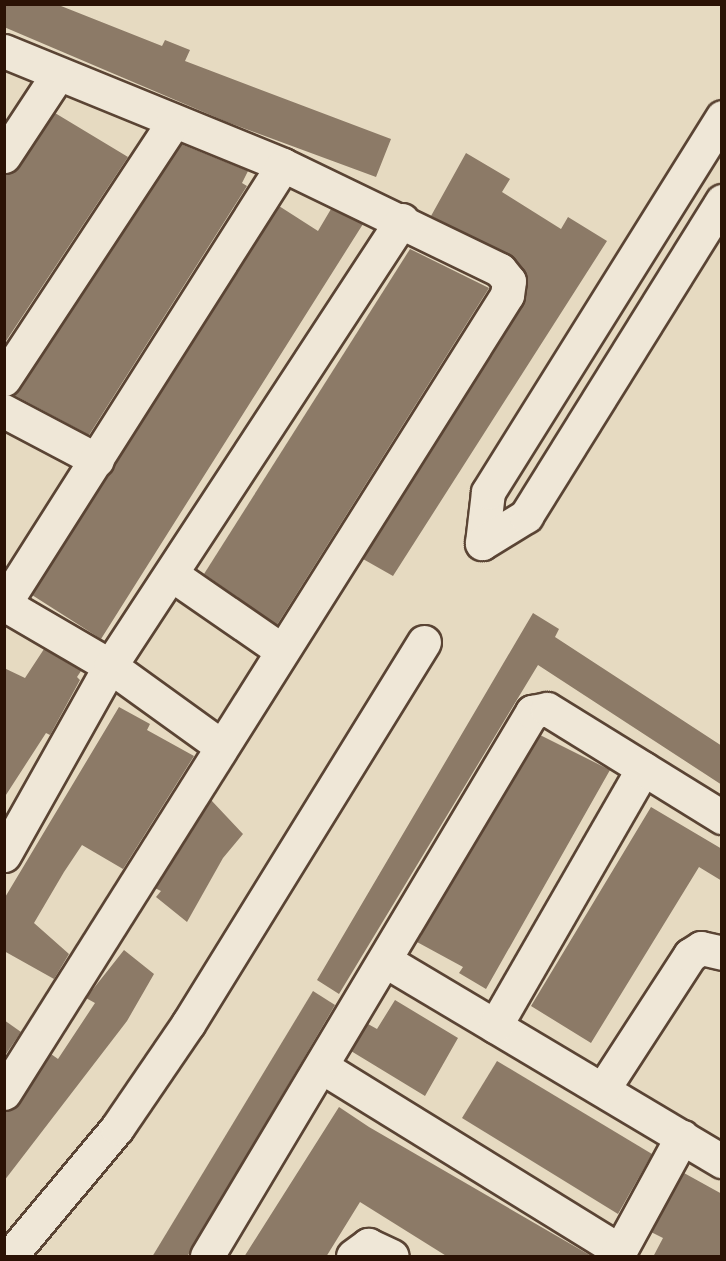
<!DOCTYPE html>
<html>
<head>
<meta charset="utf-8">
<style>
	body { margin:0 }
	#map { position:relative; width:726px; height:1261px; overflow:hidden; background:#e6dac1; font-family:Cardo,serif }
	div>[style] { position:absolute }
	.building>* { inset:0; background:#8c7a67 }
	.roads { filter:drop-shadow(2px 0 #5a4434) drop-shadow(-2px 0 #5a4434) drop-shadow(0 2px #5a4434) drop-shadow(0 -2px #5a4434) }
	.minor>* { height:33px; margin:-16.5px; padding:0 16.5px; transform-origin:16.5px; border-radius:16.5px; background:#efe7d7 }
	.tertiary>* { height:33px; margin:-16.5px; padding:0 16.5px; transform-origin:16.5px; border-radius:16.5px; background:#efe7d7 }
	span { translate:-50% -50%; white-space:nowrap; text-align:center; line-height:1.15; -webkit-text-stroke:6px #efe7d7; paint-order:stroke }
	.frame { position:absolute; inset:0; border:6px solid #2b1205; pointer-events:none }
</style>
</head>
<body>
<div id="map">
	<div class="building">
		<div style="clip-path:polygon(4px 4px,56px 4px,162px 46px,165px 40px,190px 50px,185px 61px,391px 139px,376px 177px,227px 122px,4px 27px)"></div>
		<div style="clip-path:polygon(55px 113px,128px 157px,4px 344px,4px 174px,20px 166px)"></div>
		<div style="clip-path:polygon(181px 144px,248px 171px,242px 183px,247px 186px,89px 435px,14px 395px)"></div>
		<div style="clip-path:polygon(466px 153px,510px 179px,502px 192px,561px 229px,568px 217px,607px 241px,393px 576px,363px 559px,526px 298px,527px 276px,514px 258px,431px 216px)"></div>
		<div style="clip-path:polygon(279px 206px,318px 231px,331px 209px,363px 224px,101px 639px,32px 595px)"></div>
		<div style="clip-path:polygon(410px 249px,489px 288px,277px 625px,204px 574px)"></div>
		<div style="clip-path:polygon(533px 613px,559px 629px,555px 637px,722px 746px,722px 785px,538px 665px,339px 994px,317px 980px)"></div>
		<div style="clip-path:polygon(44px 649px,81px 671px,77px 677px,80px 680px,50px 735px,46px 733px,4px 798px,4px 668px,25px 678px)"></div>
		<div style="clip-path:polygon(119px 707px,150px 724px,147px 730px,194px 756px,123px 869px,82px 845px,64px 872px,34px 923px,69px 954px,54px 979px,4px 951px,4px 899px)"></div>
		<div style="clip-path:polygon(540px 735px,610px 770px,486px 989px,459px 973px,463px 967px,417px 942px)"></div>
		<div style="clip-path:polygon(211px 800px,243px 834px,223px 858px,187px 922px,156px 897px,161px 891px,155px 888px)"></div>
		<div style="clip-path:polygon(651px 807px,722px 849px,722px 881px,699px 867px,591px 1043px,531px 1006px)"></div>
		<div style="clip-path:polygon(124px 950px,154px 974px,127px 1021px,4px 1181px,4px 1112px,20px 1103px,51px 1054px,58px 1059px,95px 1003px,86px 998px)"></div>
		<div style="clip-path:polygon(313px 991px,335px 1005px,187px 1257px,152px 1257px)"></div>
		<div style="clip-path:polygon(395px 1000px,458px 1038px,425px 1096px,351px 1051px,368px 1024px,377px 1029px)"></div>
		<div style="clip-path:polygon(4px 1020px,21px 1032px,4px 1057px)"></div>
		<div style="clip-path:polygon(497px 1061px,652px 1154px,618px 1214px,462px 1118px)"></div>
		<div style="clip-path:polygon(339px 1107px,369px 1127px,593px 1257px,448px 1257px,360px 1202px,326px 1257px,244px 1257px)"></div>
		<div style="clip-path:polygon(684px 1173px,722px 1194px,722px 1257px,653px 1257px,663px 1238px,651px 1232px)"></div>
	</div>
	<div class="roads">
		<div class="minor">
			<div style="left:4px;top:51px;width:301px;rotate:22.2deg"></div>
			<div style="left:283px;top:165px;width:241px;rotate:25.8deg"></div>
			<div style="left:500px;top:270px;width:14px;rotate:51deg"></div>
			<div style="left:509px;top:281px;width:14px;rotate:98deg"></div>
			<div style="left:507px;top:295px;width:943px;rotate:122.22deg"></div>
			<div style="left:4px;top:156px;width:98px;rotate:-56.6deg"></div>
			<div style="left:4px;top:379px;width:309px;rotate:-56.6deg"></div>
			<div style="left:4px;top:411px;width:105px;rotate:27.8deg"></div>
			<div style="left:171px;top:574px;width:134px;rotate:34.6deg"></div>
			<div style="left:4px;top:604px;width:520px;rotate:-57.56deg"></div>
			<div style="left:4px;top:604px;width:123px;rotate:30.3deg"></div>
			<div style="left:110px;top:666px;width:137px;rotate:35.8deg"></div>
			<div style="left:4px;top:855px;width:217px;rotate:-60.7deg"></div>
			<div style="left:110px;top:666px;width:533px;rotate:-56.79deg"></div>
			<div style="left:386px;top:961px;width:391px;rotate:30.8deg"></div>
			<div style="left:495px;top:1026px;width:297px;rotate:-60.1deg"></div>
			<div style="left:322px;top:1067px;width:350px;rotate:31.7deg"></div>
			<div style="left:603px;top:1089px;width:160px;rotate:-57deg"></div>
			<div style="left:690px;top:955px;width:13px;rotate:-32deg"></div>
			<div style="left:701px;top:948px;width:22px;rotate:13deg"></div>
			<div style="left:10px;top:1256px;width:167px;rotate:-50.1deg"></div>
			<div style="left:117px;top:1128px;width:126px;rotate:-55.7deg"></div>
			<div style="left:188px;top:1024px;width:449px;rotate:-58.3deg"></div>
			<div style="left:207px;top:1256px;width:634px;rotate:-59.14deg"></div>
			<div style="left:532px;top:712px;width:15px;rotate:-11deg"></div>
			<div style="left:547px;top:709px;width:206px;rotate:31.7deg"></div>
			<div style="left:353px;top:1256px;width:19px;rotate:-36deg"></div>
			<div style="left:368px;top:1245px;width:26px;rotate:25deg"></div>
			<div style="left:617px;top:1256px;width:136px;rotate:-61.4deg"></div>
		</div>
		<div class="tertiary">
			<div style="left:482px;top:543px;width:51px;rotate:-83.3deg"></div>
			<div style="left:488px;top:492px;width:442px;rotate:-58deg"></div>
			<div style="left:482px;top:543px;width:52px;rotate:-31.5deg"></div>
			<div style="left:526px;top:516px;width:371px;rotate:-58.1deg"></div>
		</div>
	</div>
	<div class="frame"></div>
</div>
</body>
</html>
